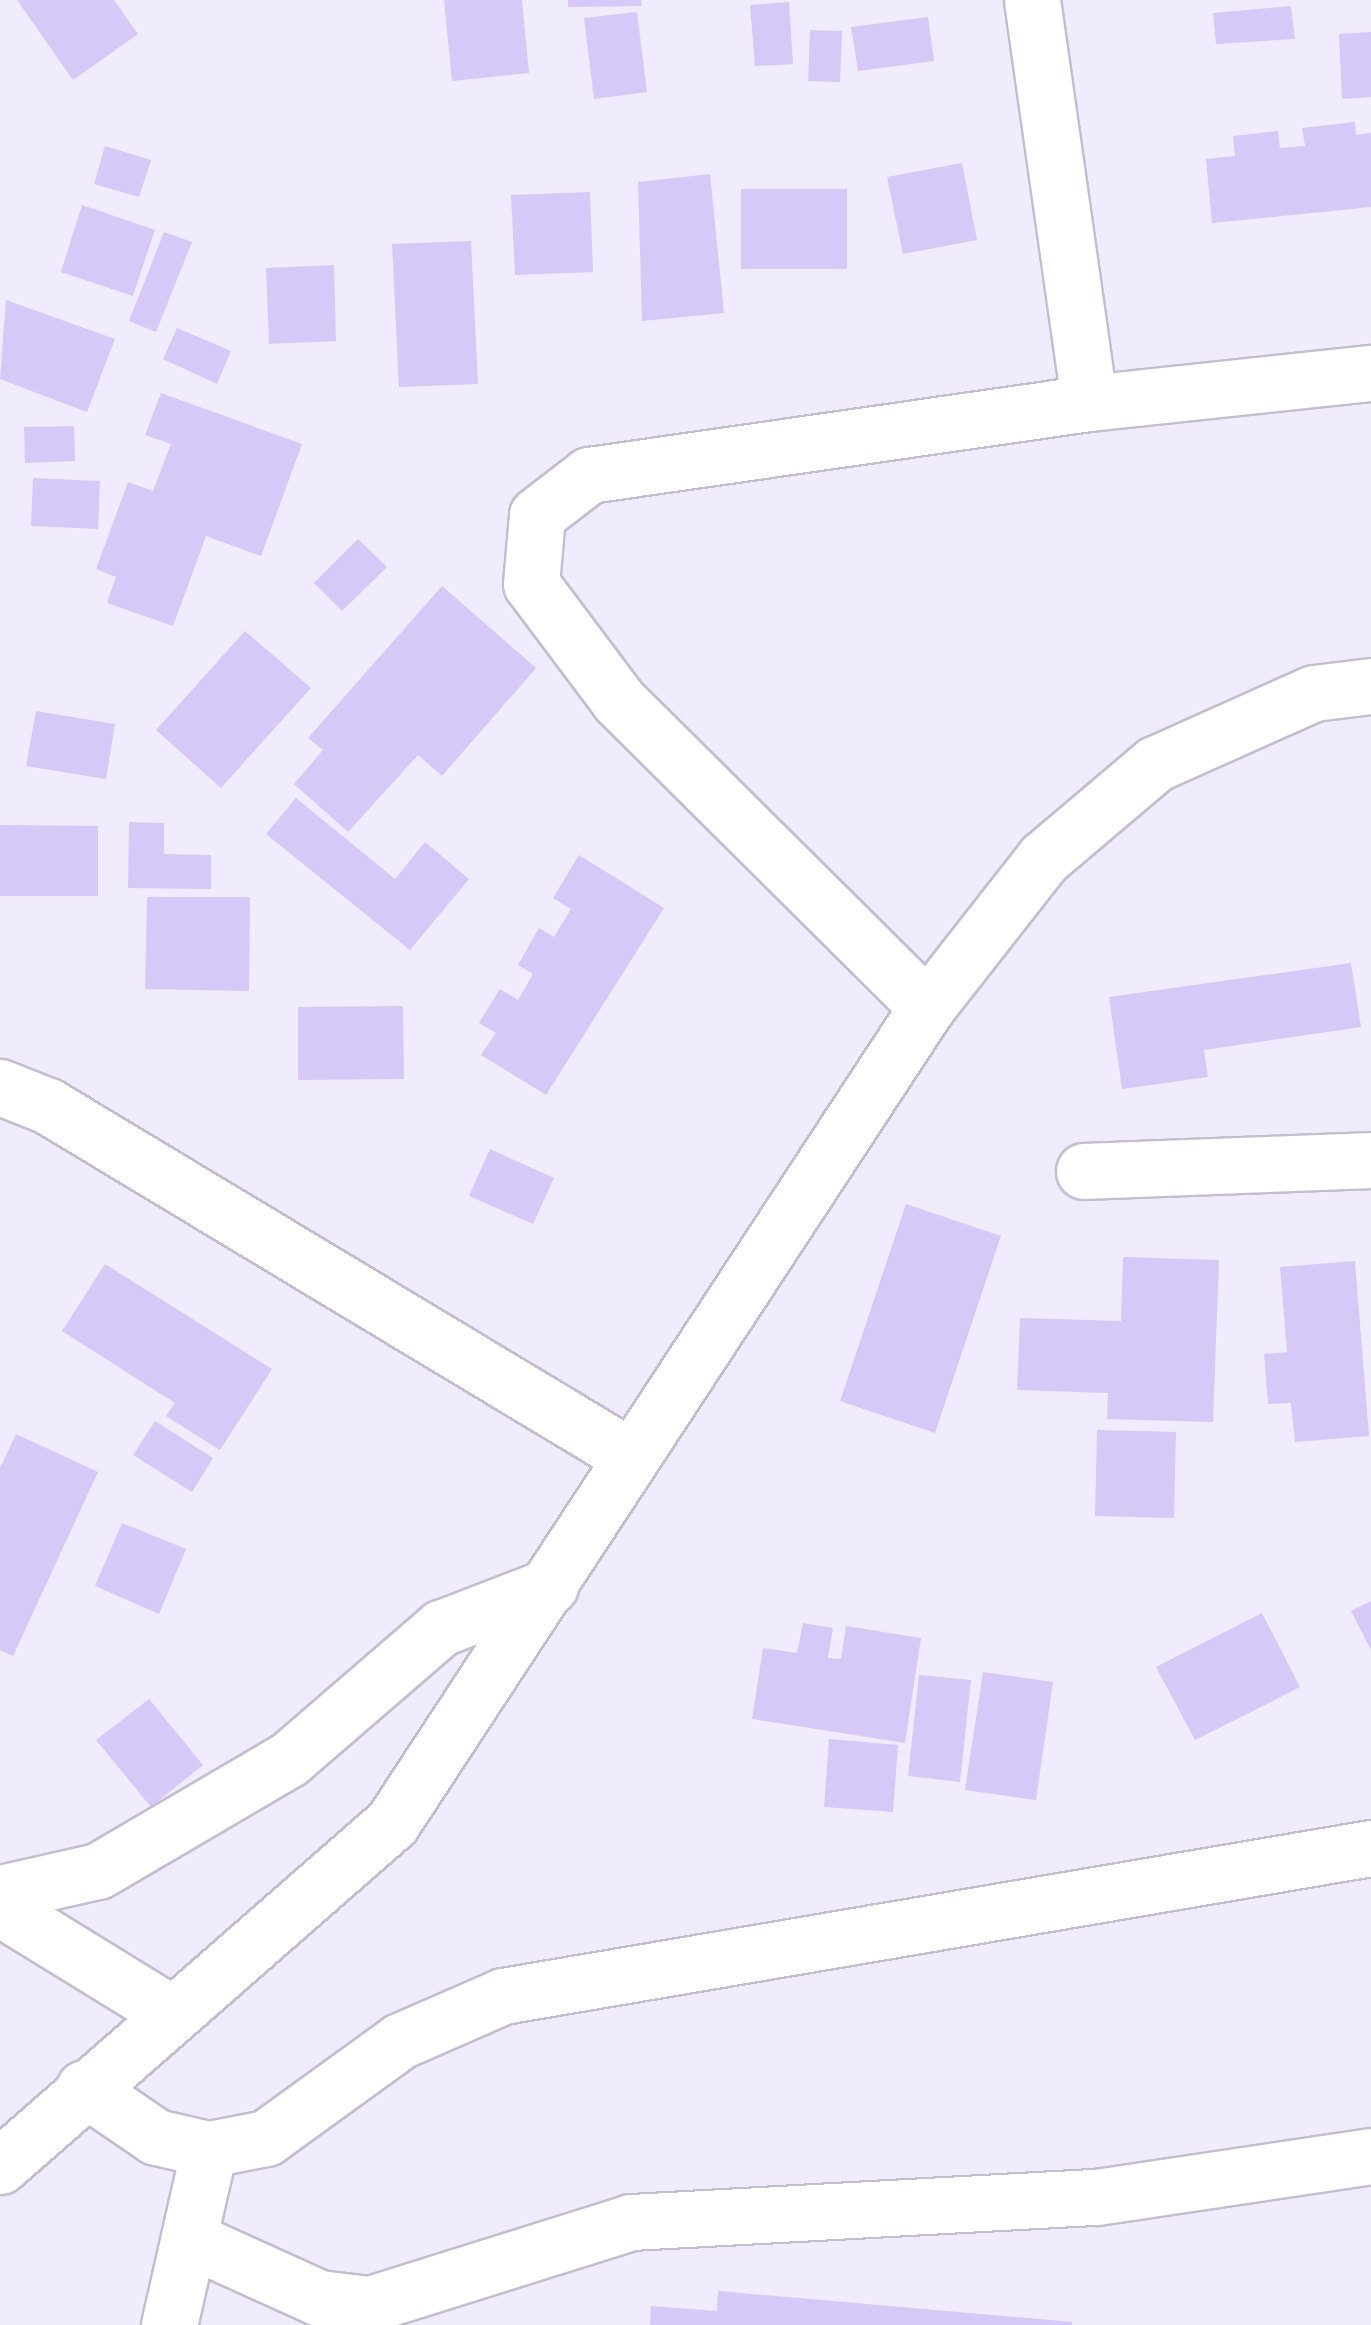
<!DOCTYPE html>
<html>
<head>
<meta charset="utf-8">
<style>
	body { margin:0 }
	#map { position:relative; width:1371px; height:2325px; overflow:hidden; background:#f0ebfd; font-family:Manrope,sans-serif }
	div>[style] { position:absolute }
	.building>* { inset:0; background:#d6c9f7 }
	.roads { filter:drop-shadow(2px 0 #c2becf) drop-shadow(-2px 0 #c2becf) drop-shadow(0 2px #c2becf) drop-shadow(0 -2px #c2becf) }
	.minor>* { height:55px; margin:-27.5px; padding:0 27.5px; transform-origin:27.5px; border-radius:27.5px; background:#fff }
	span { translate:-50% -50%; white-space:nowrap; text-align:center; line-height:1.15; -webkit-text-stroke:8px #fcfbff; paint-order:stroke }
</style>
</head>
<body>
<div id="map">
	<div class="building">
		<div style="clip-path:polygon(17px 0,114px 0,138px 34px,73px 80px)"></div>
		<div style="clip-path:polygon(444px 0,522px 0,529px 73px,452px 81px)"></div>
		<div style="clip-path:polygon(568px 0,641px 0,642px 6px,568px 7px)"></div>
		<div style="clip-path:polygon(789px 2px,793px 64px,755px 66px,750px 5px)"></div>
		<div style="clip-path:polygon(1291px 6px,1295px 39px,1216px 44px,1213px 13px)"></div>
		<div style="clip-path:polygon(637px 12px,647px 92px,594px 99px,584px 18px)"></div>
		<div style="clip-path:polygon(928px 17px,934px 61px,858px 71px,851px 27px)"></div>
		<div style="clip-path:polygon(810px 30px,842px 31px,840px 82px,808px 81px)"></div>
		<div style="clip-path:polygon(1371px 32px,1371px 97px,1342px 99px,1339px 34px)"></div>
		<div style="clip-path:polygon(1355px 122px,1356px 135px,1371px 133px,1371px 207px,1212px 223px,1206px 159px,1235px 156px,1233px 136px,1278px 131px,1280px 148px,1305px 146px,1302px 128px)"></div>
		<div style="clip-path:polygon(105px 146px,151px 160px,139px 197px,94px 184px)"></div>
		<div style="clip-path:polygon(962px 163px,977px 240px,903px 254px,887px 177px)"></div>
		<div style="clip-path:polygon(710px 174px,724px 313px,642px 321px,638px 182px)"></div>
		<div style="clip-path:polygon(741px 189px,847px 189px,847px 269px,741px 269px)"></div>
		<div style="clip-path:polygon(590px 192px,593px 272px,515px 275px,511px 195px)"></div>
		<div style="clip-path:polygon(82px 205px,155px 230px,133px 296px,61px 272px)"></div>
		<div style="clip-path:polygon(164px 232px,192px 242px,156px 332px,129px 321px)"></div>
		<div style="clip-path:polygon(471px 241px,478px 384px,399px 387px,392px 244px)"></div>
		<div style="clip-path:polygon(334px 265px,336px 341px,269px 344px,266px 268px)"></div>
		<div style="clip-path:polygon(6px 300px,115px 339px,87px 412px,0 379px)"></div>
		<div style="clip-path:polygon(177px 328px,231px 351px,217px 384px,163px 359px)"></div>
		<div style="clip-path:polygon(161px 393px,302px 444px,261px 556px,206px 536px,173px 626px,107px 603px,116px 577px,96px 569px,128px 482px,153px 491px,171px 444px,145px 435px)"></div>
		<div style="clip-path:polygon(74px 426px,75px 461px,25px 463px,24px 427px)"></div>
		<div style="clip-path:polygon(33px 478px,100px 481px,98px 529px,31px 526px)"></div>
		<div style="clip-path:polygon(358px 539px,387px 567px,342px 611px,314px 583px)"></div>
		<div style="clip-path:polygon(442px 586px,536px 668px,442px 776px,418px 755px,348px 832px,294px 784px,323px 750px,308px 738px)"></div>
		<div style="clip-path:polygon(245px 631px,311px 688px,221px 788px,156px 730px)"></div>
		<div style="clip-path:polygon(36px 711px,115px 724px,106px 779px,26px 766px)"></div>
		<div style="clip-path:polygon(296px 798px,395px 879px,425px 842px,469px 879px,410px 950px,266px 834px)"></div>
		<div style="clip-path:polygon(129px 822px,164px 823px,164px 854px,211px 855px,211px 889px,128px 888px)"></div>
		<div style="clip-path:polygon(0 825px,98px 826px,98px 896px,0 896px)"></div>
		<div style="clip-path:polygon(579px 855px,664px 908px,546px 1095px,481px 1055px,496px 1033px,479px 1023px,500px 989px,518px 1000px,533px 974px,518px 965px,539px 928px,554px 937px,571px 909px,553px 898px)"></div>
		<div style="clip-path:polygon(147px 897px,250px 897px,249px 991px,145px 989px)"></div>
		<div style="clip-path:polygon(1351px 963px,1361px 1027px,1204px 1050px,1208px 1077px,1122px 1089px,1109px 997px)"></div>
		<div style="clip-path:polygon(403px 1006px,404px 1079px,298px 1080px,298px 1007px)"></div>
		<div style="clip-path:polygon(490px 1149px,554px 1178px,533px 1224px,469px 1196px)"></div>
		<div style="clip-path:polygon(906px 1204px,1001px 1236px,935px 1433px,840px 1401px)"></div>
		<div style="clip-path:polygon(1123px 1257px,1219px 1260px,1213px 1422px,1107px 1419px,1108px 1393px,1017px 1390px,1020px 1318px,1121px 1321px)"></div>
		<div style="clip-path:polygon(1355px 1261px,1369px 1436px,1295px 1442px,1291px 1403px,1268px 1404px,1264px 1354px,1287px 1352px,1280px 1267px)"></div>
		<div style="clip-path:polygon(105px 1264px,272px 1369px,220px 1450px,166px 1416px,175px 1403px,62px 1331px)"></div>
		<div style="clip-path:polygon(155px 1421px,213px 1458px,192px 1492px,133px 1455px)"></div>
		<div style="clip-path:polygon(1097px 1430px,1176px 1432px,1174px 1518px,1095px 1516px)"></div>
		<div style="clip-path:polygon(16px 1434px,98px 1472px,13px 1656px,0 1650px,0 1468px)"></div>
		<div style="clip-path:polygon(122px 1523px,186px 1549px,159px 1614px,95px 1586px)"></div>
		<div style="clip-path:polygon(1371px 1601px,1371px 1650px,1351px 1611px)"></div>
		<div style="clip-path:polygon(1262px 1613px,1300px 1687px,1195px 1740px,1156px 1667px)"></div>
		<div style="clip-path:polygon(803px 1623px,833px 1628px,828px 1658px,841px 1659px,846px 1626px,921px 1638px,905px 1743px,752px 1719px,763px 1648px,797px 1653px)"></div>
		<div style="clip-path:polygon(983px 1672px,1053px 1682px,1036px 1800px,965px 1790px)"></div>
		<div style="clip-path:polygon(919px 1675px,971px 1680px,960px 1782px,908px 1776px)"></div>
		<div style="clip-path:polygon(149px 1699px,203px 1765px,151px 1807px,96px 1740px)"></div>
		<div style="clip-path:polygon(829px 1739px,898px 1745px,893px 1812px,824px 1807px)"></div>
		<div style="clip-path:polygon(718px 2291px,1072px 2322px,1072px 2325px,650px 2325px,651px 2306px,717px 2311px)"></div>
	</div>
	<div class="roads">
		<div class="minor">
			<div style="left:1032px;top:0;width:407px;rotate:81.9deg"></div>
			<div style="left:927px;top:1007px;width:434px;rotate:-135.2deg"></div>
			<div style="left:619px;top:701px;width:146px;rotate:-126.9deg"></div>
			<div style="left:531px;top:584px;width:69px;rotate:-85deg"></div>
			<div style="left:537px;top:515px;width:66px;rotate:-37.6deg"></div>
			<div style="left:589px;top:475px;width:505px;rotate:-8.19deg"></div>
			<div style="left:1089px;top:403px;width:284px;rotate:-6.1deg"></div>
			<div style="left:0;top:1087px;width:52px;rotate:21.6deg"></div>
			<div style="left:48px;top:1106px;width:681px;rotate:31.05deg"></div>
			<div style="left:1084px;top:1171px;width:287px;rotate:-2.2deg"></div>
			<div style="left:0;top:1893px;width:100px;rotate:-12.7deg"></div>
			<div style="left:98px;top:1871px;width:221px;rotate:-30.4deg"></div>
			<div style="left:289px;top:1759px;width:201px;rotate:-40.8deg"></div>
			<div style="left:441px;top:1628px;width:117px;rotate:-21.1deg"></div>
			<div style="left:0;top:1908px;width:202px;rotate:31.6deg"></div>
			<div style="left:84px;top:2088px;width:87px;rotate:34.2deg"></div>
			<div style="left:156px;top:2137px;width:54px;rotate:12.8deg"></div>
			<div style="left:209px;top:2149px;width:58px;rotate:-10.9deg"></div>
			<div style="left:266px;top:2138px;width:165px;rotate:-35.9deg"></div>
			<div style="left:400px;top:2041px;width:112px;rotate:-23.6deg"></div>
			<div style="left:503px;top:1996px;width:881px;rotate:-9.68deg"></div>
			<div style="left:0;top:2166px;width:521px;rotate:-41.19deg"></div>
			<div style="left:392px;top:1823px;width:976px;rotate:-56.75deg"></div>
			<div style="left:927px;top:1007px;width:189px;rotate:-51.9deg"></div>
			<div style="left:1044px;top:858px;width:145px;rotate:-40.3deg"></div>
			<div style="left:1155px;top:764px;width:174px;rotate:-24.1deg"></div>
			<div style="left:1314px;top:693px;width:57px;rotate:-7deg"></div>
			<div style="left:189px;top:2239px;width:143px;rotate:24.4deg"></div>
			<div style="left:319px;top:2298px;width:51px;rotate:6.7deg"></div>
			<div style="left:370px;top:2304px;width:274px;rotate:-17.4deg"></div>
			<div style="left:631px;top:2222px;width:467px;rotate:-3.1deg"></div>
			<div style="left:1097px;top:2197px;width:277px;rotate:-8.5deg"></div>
			<div style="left:169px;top:2325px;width:180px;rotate:-77.2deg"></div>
		</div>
	</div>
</div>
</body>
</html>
